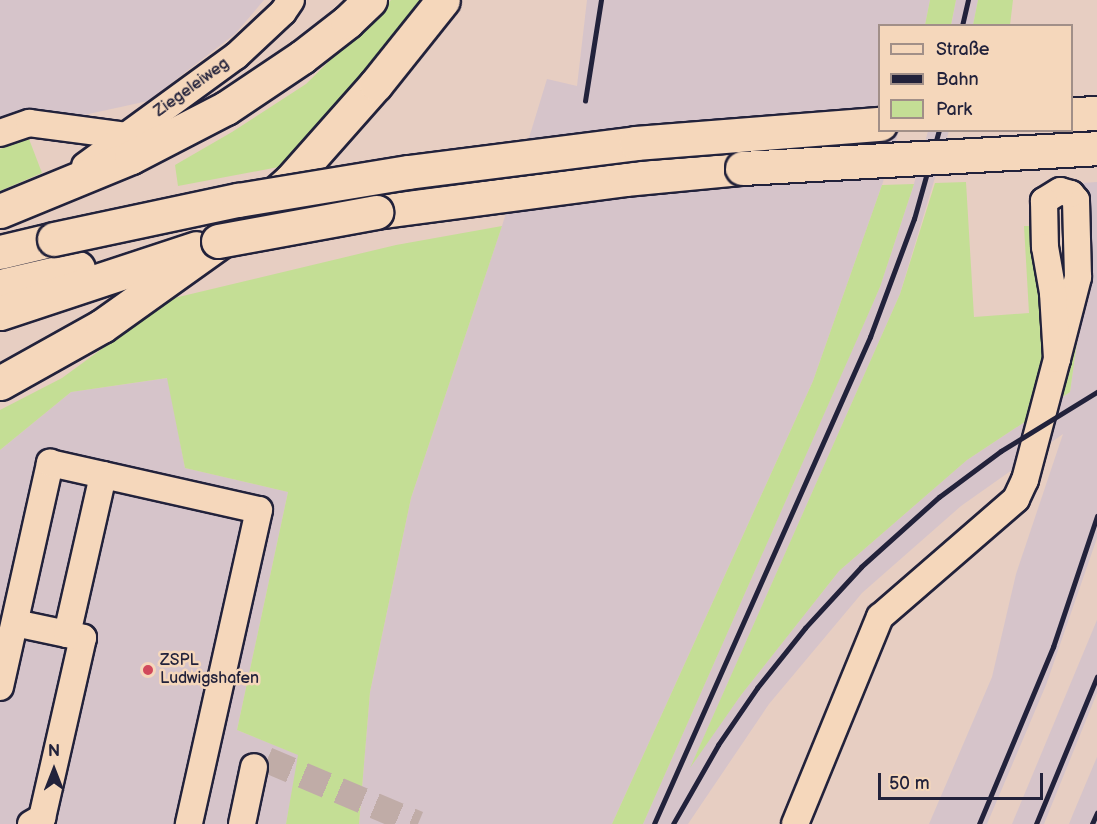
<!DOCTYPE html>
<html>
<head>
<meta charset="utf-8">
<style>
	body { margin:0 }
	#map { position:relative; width:1097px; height:824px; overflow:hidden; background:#e7cec2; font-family:"Balsamiq Sans",sans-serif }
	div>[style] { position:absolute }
	.built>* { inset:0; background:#d6c4ca }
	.green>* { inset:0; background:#c4de95 }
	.minor-tunnel>* { height:26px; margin-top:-13px; transform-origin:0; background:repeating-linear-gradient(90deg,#c0aca7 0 26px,transparent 0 39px) }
	.roads { filter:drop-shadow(2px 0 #22223b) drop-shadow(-2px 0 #22223b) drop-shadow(0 2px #22223b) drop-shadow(0 -2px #22223b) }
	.minor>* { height:26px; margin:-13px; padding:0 13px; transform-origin:13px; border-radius:13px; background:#f5d7bb }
	.highway>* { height:33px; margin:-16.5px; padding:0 16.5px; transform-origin:16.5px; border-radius:16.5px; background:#f5d7bb }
	.rail>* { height:4.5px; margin:-2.25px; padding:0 2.25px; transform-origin:2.25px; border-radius:2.25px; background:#22223b }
	.bridges { filter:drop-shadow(2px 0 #22223b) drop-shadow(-2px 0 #22223b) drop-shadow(0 2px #22223b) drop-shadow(0 -2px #22223b) }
	.highway-bridge>* { height:33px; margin:-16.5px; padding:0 16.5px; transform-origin:16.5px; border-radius:16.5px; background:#f5d7bb }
	.dots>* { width:16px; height:16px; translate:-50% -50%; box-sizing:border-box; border:3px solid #f5d7bb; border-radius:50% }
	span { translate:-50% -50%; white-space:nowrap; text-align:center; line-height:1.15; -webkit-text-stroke:5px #f5d7bb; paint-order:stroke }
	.street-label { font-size:16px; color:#22223b }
	.poi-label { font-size:16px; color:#22223b }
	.left { translate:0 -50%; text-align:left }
	.legend { position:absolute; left:878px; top:24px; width:195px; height:108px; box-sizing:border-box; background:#f5d7bb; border:2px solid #a18f88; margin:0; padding:8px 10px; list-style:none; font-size:18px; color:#22223b }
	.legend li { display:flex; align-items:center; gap:12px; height:30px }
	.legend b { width:30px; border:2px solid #a18f88 }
	.north { position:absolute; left:24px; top:740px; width:60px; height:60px; -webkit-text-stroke:4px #f5d7bb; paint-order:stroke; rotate:0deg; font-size:16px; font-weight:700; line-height:24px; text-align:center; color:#22223b }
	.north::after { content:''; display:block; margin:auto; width:21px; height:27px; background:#22223b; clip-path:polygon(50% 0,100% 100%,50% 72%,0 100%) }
	.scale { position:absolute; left:878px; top:773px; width:165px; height:27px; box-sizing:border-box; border:3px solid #22223b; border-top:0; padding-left:8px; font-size:18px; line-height:21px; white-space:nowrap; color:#22223b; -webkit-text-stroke:4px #f5d7bb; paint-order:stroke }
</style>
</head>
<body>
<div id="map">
	<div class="built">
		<div style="clip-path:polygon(0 0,264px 0,235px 34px,148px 101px,52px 122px,29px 109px,0 120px)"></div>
		<div style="clip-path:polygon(587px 0,930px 0,925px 25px,880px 26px,880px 130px,899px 131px,882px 185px,813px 381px,612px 824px,359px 824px,370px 692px,411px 498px,502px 226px,547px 79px,577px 86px)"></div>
		<div style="clip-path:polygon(956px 0,978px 0,973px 25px,951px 26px)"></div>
		<div style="clip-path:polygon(928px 131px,949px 131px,900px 294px,692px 764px,741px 695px,839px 571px,967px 460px,1070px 392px,1086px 278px,1082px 183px,1097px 182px,1097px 538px,1046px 685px,987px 824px,929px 824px,992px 677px,1016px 574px,1063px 434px,961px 506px,862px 593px,769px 704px,688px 824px,643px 824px,880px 287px,914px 184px)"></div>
		<div style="clip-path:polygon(168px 378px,185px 468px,288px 492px,237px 730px,299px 755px,286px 824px,0 824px,0 450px,71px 392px)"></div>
		<div style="clip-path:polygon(1097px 620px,1097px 693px,1044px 824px,1012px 824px)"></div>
		<div style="clip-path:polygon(1097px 757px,1097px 824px,1069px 824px,1073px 814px)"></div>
	</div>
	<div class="green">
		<div style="clip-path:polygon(391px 0,424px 0,284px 166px,178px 186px,175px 165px,232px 132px,306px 84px)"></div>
		<div style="clip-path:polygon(930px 0,956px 0,951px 25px,925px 25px)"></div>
		<div style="clip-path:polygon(978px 0,1013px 0,1010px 25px,973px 25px)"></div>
		<div style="clip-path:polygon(29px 139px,42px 173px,0 191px,0 149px)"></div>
		<div style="clip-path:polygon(966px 182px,974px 317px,1029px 313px,1024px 226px,1035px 226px,1041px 312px,1081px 314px,1070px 392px,967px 460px,839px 571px,741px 695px,690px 768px,900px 294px,935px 183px)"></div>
		<div style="clip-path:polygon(914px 184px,880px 287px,863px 326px,643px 824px,612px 824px,813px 381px,882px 185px)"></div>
		<div style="clip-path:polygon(502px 226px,411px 498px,370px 692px,359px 824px,286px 824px,298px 755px,237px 730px,288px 492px,185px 468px,167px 378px,71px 392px,0 450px,0 410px,62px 378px,170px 299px,396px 245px)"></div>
	</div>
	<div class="minor-tunnel">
		<div style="left:267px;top:760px;width:164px;rotate:23deg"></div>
	</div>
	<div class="roads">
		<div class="minor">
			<div style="left:0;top:133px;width:31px;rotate:-19deg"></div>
			<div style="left:29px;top:123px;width:98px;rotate:7.6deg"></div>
			<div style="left:85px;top:166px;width:187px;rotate:-36.1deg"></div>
			<div style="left:236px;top:56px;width:64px;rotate:-43.1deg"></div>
			<div style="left:283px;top:12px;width:14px;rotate:-56deg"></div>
			<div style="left:15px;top:623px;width:53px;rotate:11.9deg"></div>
			<div style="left:0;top:687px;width:230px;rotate:-77.4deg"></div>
			<div style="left:50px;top:463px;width:214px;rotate:12.7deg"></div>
			<div style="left:259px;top:510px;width:322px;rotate:102.6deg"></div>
			<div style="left:31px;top:824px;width:13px;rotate:-29deg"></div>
			<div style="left:42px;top:818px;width:185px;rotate:-77.2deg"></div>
			<div style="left:83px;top:638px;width:16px;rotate:-166deg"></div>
			<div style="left:67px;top:634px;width:163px;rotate:-77.2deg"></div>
			<div style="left:242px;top:824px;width:58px;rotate:-78.1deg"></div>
			<div style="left:795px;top:824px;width:224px;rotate:-67.7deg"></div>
			<div style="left:880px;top:617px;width:180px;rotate:-40.9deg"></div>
			<div style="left:1016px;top:499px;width:21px;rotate:-65deg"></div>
			<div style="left:1025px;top:480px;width:125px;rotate:-75.2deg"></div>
			<div style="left:1057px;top:359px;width:85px;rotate:-75.6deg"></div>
			<div style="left:1078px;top:277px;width:77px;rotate:-91.5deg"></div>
			<div style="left:1076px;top:200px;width:8px;rotate:-130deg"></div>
			<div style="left:1071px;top:194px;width:11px;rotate:-165deg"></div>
			<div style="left:1060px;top:191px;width:19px;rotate:148deg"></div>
			<div style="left:1044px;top:201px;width:46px;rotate:88.8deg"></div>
			<div style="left:1045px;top:247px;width:47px;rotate:80.1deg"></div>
			<div style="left:1053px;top:293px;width:66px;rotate:86.5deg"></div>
		</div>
		<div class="highway">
			<div style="left:1072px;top:114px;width:25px;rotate:-2deg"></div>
			<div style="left:0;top:211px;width:142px;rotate:-22.4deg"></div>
			<div style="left:131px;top:157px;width:107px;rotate:-27.3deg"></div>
			<div style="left:226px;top:108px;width:92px;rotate:-33.9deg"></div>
			<div style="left:302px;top:57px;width:57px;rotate:-37.9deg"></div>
			<div style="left:347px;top:22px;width:32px;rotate:-44deg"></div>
			<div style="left:376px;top:212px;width:251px;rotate:-7.5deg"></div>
			<div style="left:625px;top:179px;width:118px;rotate:-5.4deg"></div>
			<div style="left:0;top:252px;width:56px;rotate:-13.5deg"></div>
			<div style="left:0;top:286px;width:80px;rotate:-13deg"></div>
			<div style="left:0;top:313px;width:206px;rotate:-18.3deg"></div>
			<div style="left:0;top:383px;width:117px;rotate:-29.2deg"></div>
			<div style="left:102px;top:326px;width:153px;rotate:-35.5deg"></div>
			<div style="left:227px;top:237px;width:86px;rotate:-41.7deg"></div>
			<div style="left:291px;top:180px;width:128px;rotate:-48.5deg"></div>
			<div style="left:376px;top:84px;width:107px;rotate:-51.4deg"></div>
		</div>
	</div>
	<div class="rail">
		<div style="left:962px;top:26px;width:27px;rotate:-77deg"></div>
		<div style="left:585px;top:101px;width:102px;rotate:-81deg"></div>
		<div style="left:654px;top:824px;width:533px;rotate:-66.08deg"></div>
		<div style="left:870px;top:337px;width:126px;rotate:-69.6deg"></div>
		<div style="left:914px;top:219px;width:92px;rotate:-74.3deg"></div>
		<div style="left:673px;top:824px;width:91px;rotate:-60.3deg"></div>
		<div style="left:718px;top:745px;width:69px;rotate:-55.6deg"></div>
		<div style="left:757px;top:688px;width:77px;rotate:-51.3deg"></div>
		<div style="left:805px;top:628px;width:83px;rotate:-47.4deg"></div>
		<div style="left:861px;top:567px;width:105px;rotate:-41.9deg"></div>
		<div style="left:939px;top:497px;width:77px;rotate:-36.6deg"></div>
		<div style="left:1001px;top:451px;width:113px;rotate:-31.6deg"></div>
		<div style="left:979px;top:824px;width:192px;rotate:-67.3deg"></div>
		<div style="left:1053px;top:647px;width:138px;rotate:-71.4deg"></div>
		<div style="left:1036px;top:824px;width:159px;rotate:-67.5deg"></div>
		<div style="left:1092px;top:824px;width:12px;rotate:-66deg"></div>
	</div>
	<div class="bridges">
		<div class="highway-bridge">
			<div style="left:742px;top:168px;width:356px;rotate:-3.2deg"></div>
			<div style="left:54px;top:239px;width:188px;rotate:-12deg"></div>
			<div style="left:238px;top:200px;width:172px;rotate:-9.4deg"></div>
			<div style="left:408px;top:172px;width:230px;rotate:-7.2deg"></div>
			<div style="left:636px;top:143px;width:245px;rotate:-4.5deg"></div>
			<div style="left:218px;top:241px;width:161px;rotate:-10.4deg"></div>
		</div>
	</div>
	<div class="dots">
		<div style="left:148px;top:670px;background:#d1495b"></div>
	</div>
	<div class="street-label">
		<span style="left:192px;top:88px;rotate:-36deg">Ziegeleiweg</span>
	</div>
	<div class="poi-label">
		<span class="left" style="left:160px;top:670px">ZSPL<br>Ludwigshafen</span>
	</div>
	<ul class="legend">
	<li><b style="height:8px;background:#f5d7bb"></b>Straße</li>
	<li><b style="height:8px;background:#22223b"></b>Bahn</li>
	<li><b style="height:16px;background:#c4de95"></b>Park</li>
	</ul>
	<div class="north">N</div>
	<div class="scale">50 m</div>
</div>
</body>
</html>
